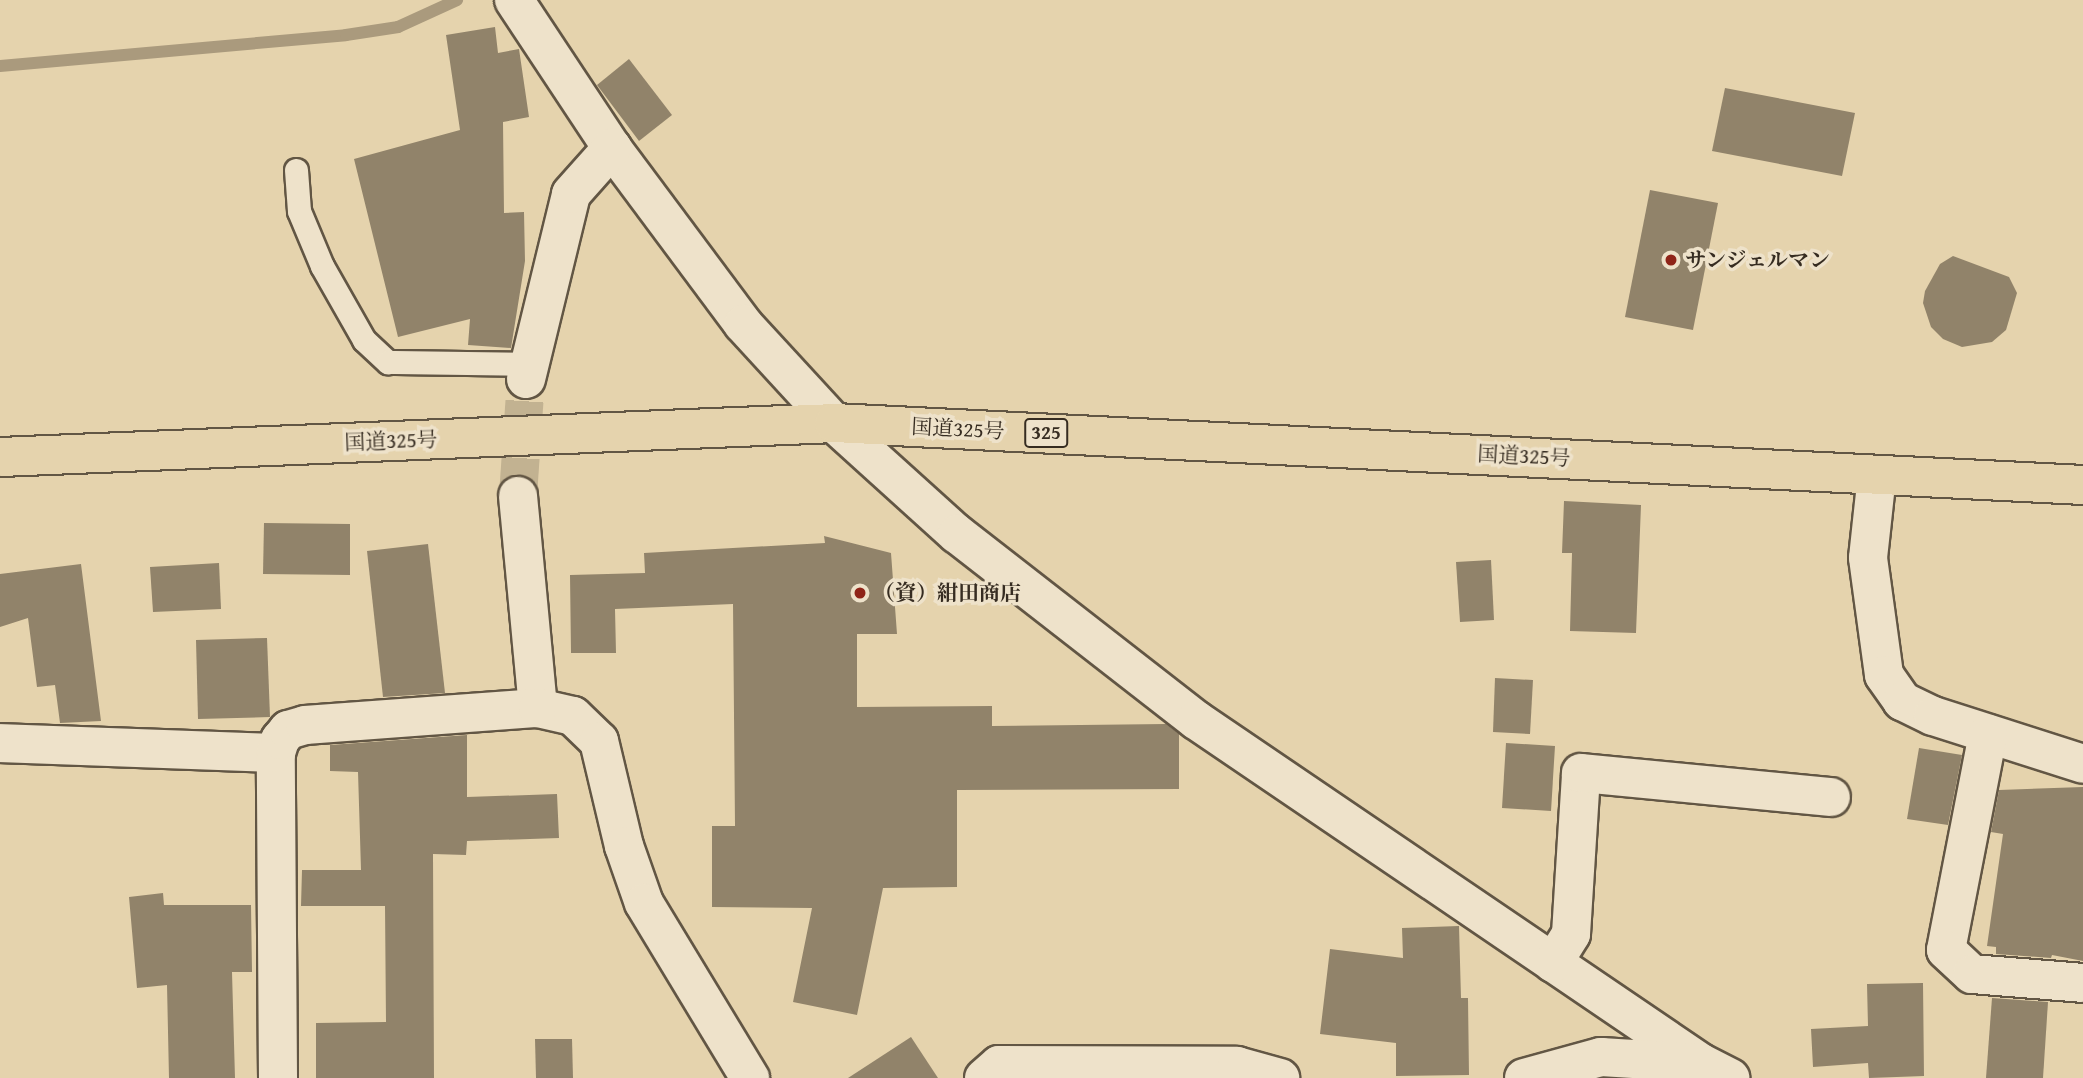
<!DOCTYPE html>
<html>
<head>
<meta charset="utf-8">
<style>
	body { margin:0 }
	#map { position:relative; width:2083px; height:1078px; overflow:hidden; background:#e5d3ad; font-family:"Gentium Book Plus","Noto Serif JP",serif }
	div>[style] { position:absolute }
	.stream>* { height:12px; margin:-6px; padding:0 6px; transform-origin:6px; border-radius:6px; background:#aa9a7d }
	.building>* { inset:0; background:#91836a }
	.street-tunnel>* { height:38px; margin-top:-19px; transform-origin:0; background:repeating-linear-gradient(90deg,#c2b291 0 38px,transparent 0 57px) }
	.roads { filter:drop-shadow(2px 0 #625644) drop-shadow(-2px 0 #625644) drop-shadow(0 2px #625644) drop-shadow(0 -2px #625644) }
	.lane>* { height:23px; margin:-11.5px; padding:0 11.5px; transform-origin:11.5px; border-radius:11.5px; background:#eee2ca }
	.street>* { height:38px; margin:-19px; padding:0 19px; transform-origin:19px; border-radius:19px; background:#eee2ca }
	.highway>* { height:38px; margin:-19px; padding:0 19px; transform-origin:19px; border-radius:19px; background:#e5d3ad }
	.dots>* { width:19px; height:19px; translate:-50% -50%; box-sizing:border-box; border:4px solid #eee2ca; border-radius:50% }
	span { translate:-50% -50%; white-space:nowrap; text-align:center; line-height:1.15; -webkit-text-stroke:7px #eee2ca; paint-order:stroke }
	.shield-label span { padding:2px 5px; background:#eee2ca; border:2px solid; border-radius:5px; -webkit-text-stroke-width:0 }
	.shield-label { font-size:19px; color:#362c21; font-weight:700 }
	.poi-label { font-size:21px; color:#362c21; font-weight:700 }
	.left { translate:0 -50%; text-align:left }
	.street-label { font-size:21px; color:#362c21 }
</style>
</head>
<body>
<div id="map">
	<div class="stream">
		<div style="left:0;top:66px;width:347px;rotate:-5.1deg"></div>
		<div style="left:346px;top:35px;width:53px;rotate:-8.7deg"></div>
		<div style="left:398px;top:27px;width:65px;rotate:-24.6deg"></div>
	</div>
	<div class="building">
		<div style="clip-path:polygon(495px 27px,498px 53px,519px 49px,529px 117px,503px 122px,504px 213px,524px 212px,525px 261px,511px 348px,468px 345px,470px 319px,398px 337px,354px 159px,460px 130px,446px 35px)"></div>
		<div style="clip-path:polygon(629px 59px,672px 115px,639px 141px,597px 85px)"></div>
		<div style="clip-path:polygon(1725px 88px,1855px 113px,1842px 176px,1712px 151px)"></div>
		<div style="clip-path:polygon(1650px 190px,1718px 203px,1693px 330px,1625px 317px)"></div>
		<div style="clip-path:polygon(1953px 256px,2009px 277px,2017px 293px,2006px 330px,1992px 342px,1962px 347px,1943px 339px,1931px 327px,1923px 303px,1925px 291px,1940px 264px)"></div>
		<div style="clip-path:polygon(1564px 501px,1641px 505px,1636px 633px,1570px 631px,1572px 553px,1562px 553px)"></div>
		<div style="clip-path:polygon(264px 523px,350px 524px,350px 575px,263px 574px)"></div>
		<div style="clip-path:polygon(824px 536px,891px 553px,897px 634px,857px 634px,857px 707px,992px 706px,992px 726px,1166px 724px,1179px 734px,1179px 789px,957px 790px,957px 887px,883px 888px,857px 1015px,793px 1002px,812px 908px,712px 907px,712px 826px,735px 826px,733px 604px,615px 609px,616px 653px,571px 653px,570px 575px,645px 573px,644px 553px,825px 543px)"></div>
		<div style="clip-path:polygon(428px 544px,445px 693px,383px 697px,367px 551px)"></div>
		<div style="clip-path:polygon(1491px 560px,1494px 620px,1460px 622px,1456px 562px)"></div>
		<div style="clip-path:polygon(219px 563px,221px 609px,153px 612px,150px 567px)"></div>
		<div style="clip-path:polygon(81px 564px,101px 721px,60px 723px,55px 685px,37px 687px,28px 618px,0 627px,0 574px)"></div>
		<div style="clip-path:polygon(267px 638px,270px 717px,198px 719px,196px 640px)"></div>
		<div style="clip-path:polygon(1495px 678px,1533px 680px,1530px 734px,1493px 732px)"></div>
		<div style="clip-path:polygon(467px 735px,467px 797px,557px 794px,559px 838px,467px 841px,466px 855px,433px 854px,434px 1078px,316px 1078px,316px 1023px,386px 1022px,385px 906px,301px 906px,302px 870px,361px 870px,358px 772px,330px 771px,330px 745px)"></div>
		<div style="clip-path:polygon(1506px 743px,1555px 746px,1551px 811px,1502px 808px)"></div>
		<div style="clip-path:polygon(1919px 748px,1962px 755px,1948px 825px,1907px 819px)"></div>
		<div style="clip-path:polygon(2083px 787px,2083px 961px,2052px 955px,2051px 958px,1996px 954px,1996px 947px,1987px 946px,2003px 834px,1991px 832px,1999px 790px)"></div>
		<div style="clip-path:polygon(163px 893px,164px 905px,251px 905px,252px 972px,232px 972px,235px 1078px,169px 1078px,167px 985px,137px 988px,129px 897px)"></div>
		<div style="clip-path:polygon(1459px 926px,1461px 998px,1468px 998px,1469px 1075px,1396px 1076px,1396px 1043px,1320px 1034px,1330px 949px,1403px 958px,1402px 928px)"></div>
		<div style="clip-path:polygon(1923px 983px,1924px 1076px,1869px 1078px,1868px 1063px,1813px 1067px,1811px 1029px,1868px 1026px,1867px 984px)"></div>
		<div style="clip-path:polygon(1992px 998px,2048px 1002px,2043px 1078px,1986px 1078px)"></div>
		<div style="clip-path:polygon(911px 1037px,938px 1078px,848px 1078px)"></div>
		<div style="clip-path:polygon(535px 1039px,572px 1039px,573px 1078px,536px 1078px)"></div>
	</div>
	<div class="street-tunnel">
		<div style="left:518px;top:496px;width:117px;rotate:-86.1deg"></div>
	</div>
	<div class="roads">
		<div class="lane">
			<div style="left:296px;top:170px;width:41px;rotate:85.8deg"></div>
			<div style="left:299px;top:211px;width:60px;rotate:67.3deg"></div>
			<div style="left:322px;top:266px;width:85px;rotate:60.4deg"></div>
			<div style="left:364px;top:340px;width:33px;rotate:43deg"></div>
			<div style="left:388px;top:362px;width:139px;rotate:0.8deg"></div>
		</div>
		<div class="street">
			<div style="left:514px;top:0;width:178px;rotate:56.5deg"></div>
			<div style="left:612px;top:148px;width:219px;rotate:53.3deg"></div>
			<div style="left:743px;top:324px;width:134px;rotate:47.4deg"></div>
			<div style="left:834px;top:423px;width:166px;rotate:42.1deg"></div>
			<div style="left:957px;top:534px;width:303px;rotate:37.9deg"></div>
			<div style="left:1196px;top:720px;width:610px;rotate:34.18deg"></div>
			<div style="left:1701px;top:1063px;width:33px;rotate:27deg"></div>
			<div style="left:526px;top:379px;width:190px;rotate:-76.3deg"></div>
			<div style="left:571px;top:194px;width:62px;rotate:-48.3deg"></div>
			<div style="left:1877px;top:475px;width:83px;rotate:96.2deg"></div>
			<div style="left:1868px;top:558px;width:118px;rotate:82.2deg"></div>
			<div style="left:1884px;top:675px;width:32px;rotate:55deg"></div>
			<div style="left:1902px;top:701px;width:34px;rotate:26deg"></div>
			<div style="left:1933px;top:716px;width:157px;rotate:17.7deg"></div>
			<div style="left:518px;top:496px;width:213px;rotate:84.6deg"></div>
			<div style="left:1988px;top:734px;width:220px;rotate:101deg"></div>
			<div style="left:1946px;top:950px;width:35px;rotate:43deg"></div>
			<div style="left:1972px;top:974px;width:111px;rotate:4.6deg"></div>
			<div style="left:0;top:743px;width:276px;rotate:2.1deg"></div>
			<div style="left:1553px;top:963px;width:34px;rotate:-58deg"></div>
			<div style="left:1571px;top:934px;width:161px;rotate:-86.4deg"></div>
			<div style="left:1581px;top:773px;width:251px;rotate:5.5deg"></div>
			<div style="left:278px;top:1078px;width:325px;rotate:-90.4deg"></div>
			<div style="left:276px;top:753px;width:14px;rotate:-73deg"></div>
			<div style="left:280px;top:740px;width:13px;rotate:-51deg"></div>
			<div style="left:288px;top:730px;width:18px;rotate:-16deg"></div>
			<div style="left:305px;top:725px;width:234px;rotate:-4.2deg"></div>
			<div style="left:538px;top:708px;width:36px;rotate:13deg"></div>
			<div style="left:573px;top:716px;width:36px;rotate:44deg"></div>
			<div style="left:599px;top:741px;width:108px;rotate:76.6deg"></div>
			<div style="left:624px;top:846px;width:60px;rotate:70.7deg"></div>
			<div style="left:644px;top:903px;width:205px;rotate:58.8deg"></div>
			<div style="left:984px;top:1078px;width:20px;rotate:-41deg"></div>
			<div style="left:999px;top:1065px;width:238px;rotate:0.2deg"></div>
			<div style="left:1237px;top:1066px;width:45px;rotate:15.6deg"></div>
			<div style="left:1524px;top:1078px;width:80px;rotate:-15.3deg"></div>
			<div style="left:1601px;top:1057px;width:98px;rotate:3.5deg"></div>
		</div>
		<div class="highway">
			<div style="left:0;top:457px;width:835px;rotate:-2.33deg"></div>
			<div style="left:834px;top:423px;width:1251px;rotate:2.84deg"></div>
		</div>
	</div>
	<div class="dots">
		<div style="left:1671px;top:260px;background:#8f2418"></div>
		<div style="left:860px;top:593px;background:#8f2418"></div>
	</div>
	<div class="shield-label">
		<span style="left:1046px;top:433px">325</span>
	</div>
	<div class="poi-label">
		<span class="left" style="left:1685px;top:260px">サンジェルマン</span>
		<span class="left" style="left:874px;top:593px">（資）紺田商店</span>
	</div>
	<div class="street-label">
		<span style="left:958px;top:429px;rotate:3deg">国道325号</span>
		<span style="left:391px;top:441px;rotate:-2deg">国道325号</span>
		<span style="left:1524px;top:456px;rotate:3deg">国道325号</span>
	</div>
</div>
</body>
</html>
